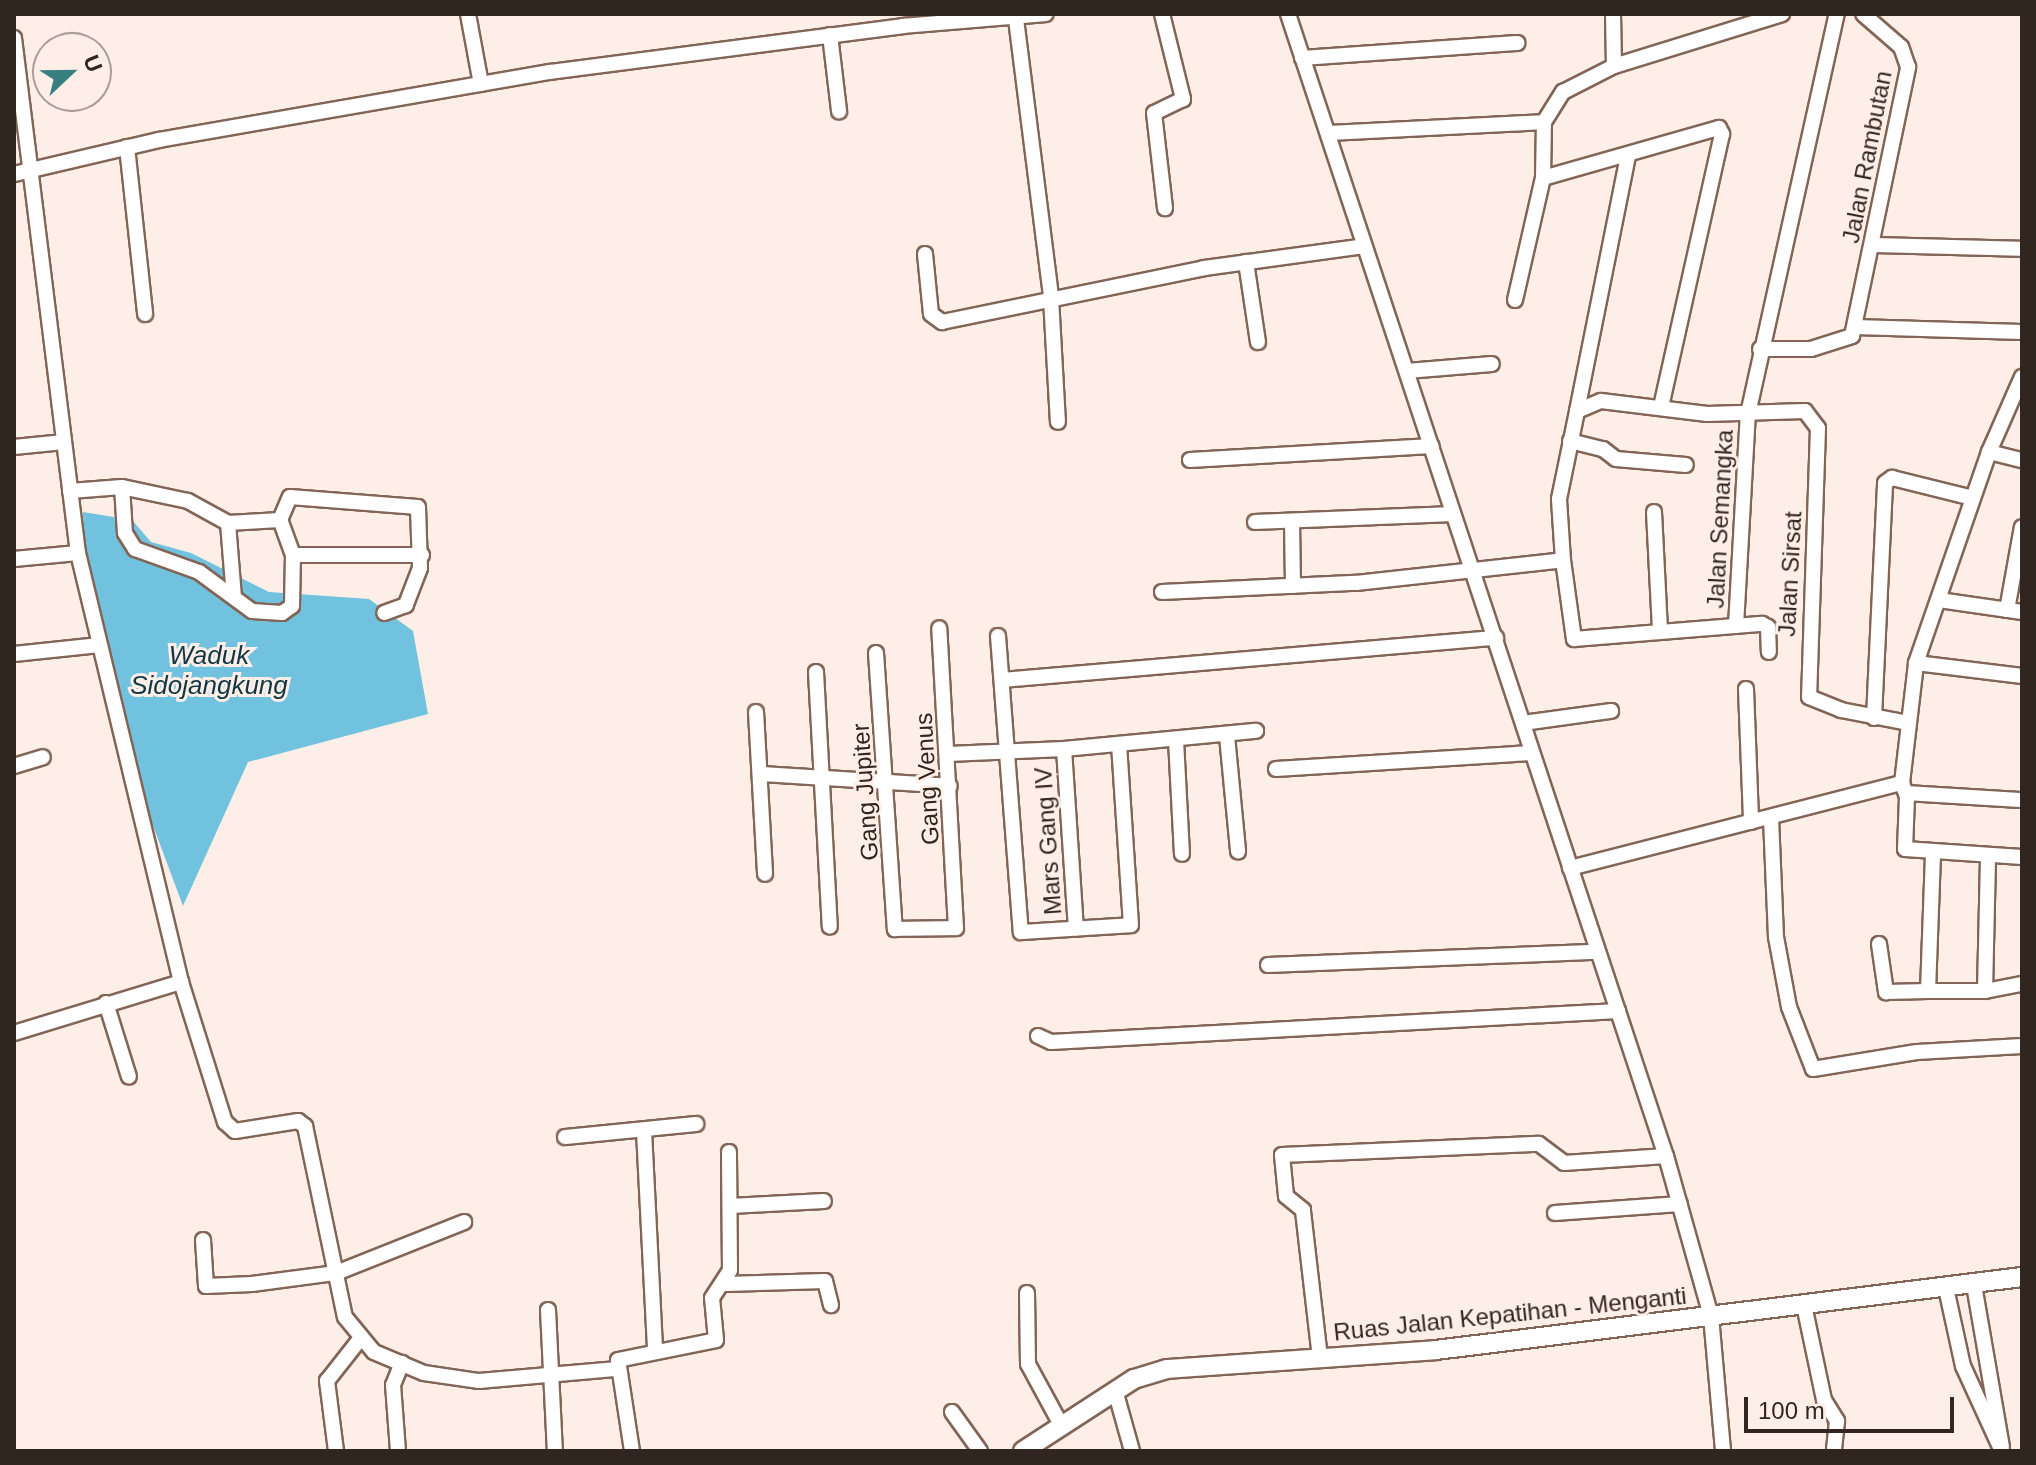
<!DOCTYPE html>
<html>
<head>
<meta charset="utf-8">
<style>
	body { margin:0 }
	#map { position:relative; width:2036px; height:1465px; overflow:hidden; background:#fdefe8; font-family:Helvetica,sans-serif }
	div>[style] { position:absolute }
	.water>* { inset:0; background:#70c2de }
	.roads { filter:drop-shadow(2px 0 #826557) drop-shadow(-2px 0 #826557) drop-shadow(0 2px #826557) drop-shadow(0 -2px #826557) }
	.minor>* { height:14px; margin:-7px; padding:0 7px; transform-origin:7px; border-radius:7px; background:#fff }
	.major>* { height:18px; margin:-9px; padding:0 9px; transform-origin:9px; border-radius:9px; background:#fff }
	span { translate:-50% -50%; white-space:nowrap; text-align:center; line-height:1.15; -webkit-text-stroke:6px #fdefe8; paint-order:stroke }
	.street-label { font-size:24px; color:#31251f }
	.water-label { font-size:26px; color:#103743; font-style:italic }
	.frame { position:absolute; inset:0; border:16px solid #31251f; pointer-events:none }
	.north { position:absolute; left:32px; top:32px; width:80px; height:80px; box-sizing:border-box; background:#fdefe8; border:2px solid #ab9e98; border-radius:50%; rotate:68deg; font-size:22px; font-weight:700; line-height:32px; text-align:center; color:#31251f }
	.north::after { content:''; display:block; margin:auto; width:28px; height:36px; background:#377f81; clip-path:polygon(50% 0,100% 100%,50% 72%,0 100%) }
	.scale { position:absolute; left:1744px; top:1397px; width:210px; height:36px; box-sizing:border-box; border:4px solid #31251f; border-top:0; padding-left:10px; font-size:24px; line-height:28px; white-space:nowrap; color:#31251f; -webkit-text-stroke:6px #fdefe8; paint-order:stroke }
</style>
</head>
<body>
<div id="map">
	<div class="water">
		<div style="clip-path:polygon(83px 512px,132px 520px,151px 542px,191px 553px,269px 592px,369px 599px,413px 631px,428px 714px,248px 762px,183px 906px,133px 772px,84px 579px)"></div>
	</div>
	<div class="roads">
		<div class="minor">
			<div style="left:468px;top:14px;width:71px;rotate:79.5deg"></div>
			<div style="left:1162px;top:14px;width:88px;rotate:76.1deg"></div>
			<div style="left:1183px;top:99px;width:32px;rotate:154deg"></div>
			<div style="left:1154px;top:113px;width:96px;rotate:83.4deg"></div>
			<div style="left:1288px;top:14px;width:1203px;rotate:71.69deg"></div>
			<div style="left:1666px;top:1156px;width:166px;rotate:74.3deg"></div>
			<div style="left:1711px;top:1316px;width:136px;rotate:84.9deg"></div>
			<div style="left:1613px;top:14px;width:52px;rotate:88.9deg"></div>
			<div style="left:1016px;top:19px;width:281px;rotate:82.8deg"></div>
			<div style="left:1051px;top:298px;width:124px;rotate:86.8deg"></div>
			<div style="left:830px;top:35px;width:77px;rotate:83.2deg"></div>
			<div style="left:14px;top:38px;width:519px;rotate:82.92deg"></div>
			<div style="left:78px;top:553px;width:441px;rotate:76.5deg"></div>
			<div style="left:181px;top:982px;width:147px;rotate:72.6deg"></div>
			<div style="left:225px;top:1122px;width:13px;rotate:42deg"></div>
			<div style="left:235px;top:1131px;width:64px;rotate:-9deg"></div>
			<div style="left:298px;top:1121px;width:9px;rotate:36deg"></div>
			<div style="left:305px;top:1126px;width:195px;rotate:78.2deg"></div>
			<div style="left:345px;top:1317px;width:45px;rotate:50.4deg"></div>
			<div style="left:374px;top:1352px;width:54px;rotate:22.8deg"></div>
			<div style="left:424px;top:1373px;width:56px;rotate:8.3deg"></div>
			<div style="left:479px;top:1381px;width:139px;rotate:-5deg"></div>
			<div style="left:1302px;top:58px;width:216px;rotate:-4deg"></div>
			<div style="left:1329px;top:133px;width:215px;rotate:-2.9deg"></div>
			<div style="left:127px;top:147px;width:168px;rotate:83.8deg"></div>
			<div style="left:14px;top:174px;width:149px;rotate:-13.2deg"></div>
			<div style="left:159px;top:140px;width:397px;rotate:-9.9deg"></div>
			<div style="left:550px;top:72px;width:356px;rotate:-7.4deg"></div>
			<div style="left:903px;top:26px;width:143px;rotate:-4.8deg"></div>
			<div style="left:1543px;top:178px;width:183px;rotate:-15.9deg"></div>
			<div style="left:1719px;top:128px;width:7px;rotate:63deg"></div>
			<div style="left:1722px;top:134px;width:279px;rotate:102.6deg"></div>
			<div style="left:1872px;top:245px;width:150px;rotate:1.5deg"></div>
			<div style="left:925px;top:254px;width:60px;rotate:84.3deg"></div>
			<div style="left:931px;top:314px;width:14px;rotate:36deg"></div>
			<div style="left:942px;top:322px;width:268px;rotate:-11.6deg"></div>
			<div style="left:1204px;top:268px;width:162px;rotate:-7.8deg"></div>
			<div style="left:1246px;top:262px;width:81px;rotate:81.5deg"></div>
			<div style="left:1515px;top:300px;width:125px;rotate:-77.1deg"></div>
			<div style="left:1543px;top:178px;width:56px;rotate:-89deg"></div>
			<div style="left:1544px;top:122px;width:36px;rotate:-58deg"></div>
			<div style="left:1563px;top:92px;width:57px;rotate:-27deg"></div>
			<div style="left:1614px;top:66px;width:176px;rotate:-17.2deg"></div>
			<div style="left:1855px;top:327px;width:167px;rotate:1.7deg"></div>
			<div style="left:1760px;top:349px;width:51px"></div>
			<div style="left:1811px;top:349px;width:43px;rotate:-17.6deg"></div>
			<div style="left:1852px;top:336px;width:275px;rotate:-78.2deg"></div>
			<div style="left:1908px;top:67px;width:21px;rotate:-109deg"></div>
			<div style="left:1901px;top:47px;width:50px;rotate:-139deg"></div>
			<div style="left:1407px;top:371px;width:85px;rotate:-4.7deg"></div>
			<div style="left:1577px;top:411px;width:260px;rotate:-78.7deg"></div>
			<div style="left:1570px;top:441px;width:34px;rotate:14deg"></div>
			<div style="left:1603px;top:449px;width:16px;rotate:38deg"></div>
			<div style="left:1616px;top:459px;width:70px;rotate:4.9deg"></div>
			<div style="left:14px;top:447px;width:50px;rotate:-5.7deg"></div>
			<div style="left:1989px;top:452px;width:34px;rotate:14deg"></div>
			<div style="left:1190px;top:460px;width:242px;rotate:-3.3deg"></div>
			<div style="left:70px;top:491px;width:52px;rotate:-4.4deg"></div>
			<div style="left:122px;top:487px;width:46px;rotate:86.3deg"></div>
			<div style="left:125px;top:533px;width:19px;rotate:58deg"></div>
			<div style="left:135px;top:549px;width:68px;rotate:19.8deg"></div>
			<div style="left:199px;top:572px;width:66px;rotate:36.3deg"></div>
			<div style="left:252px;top:611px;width:30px;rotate:4deg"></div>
			<div style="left:282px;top:613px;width:12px;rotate:-35deg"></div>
			<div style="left:292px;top:606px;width:51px;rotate:-88.9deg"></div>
			<div style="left:293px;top:555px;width:37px;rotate:-110deg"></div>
			<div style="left:280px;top:520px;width:52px;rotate:176.7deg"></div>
			<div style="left:228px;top:523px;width:46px;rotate:-151.2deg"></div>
			<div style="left:188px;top:501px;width:67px;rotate:-168deg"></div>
			<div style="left:1654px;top:512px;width:118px;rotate:87.1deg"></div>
			<div style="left:280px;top:520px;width:25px;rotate:-67deg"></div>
			<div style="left:290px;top:497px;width:128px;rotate:4.5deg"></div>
			<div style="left:418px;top:507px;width:61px;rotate:88.1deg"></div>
			<div style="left:420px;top:568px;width:40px;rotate:111deg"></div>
			<div style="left:406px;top:605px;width:23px;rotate:160deg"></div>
			<div style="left:1255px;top:522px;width:198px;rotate:-2.3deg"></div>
			<div style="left:1292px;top:522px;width:64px;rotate:89.1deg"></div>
			<div style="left:228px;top:523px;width:74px;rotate:85.4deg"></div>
			<div style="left:293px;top:555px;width:129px"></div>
			<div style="left:14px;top:559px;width:64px;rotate:-5.4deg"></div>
			<div style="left:1563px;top:560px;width:80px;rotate:82.1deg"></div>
			<div style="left:1574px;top:639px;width:189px;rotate:-4.6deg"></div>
			<div style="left:1762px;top:624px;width:7px;rotate:27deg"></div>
			<div style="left:1768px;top:627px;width:25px;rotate:88deg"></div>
			<div style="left:1162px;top:592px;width:194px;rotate:-2.7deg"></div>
			<div style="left:1356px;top:583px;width:208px;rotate:-6.3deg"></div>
			<div style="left:1563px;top:560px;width:61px;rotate:-93.8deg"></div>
			<div style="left:1559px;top:499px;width:90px;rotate:-78.4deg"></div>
			<div style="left:1577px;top:411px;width:26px;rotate:-23deg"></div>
			<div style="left:1601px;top:401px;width:107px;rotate:7deg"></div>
			<div style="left:1707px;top:414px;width:98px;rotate:-1.8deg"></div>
			<div style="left:1805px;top:411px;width:21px;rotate:53deg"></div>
			<div style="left:1818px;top:428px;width:269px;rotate:91.9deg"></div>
			<div style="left:1809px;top:697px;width:35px;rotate:22deg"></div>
			<div style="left:1841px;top:710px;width:68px;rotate:11deg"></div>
			<div style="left:1939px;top:600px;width:84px;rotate:8.2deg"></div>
			<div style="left:2007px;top:610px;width:84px;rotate:-79.8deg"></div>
			<div style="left:1736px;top:626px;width:212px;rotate:-86.8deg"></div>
			<div style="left:1748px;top:414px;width:410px;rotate:-77.5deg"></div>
			<div style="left:998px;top:636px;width:297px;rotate:85.6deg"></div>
			<div style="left:1021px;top:932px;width:110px;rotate:-3.6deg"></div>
			<div style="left:1131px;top:925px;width:180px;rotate:-93.8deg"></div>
			<div style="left:876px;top:653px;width:277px;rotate:86.1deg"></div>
			<div style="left:895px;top:929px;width:61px;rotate:-0.9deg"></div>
			<div style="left:956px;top:928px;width:300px;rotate:-93.2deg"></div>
			<div style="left:14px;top:654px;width:86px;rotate:-6deg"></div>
			<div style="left:1916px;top:663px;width:107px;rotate:7deg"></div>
			<div style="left:816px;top:672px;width:255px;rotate:86.9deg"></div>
			<div style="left:1003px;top:680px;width:495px;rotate:-4.9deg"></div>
			<div style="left:1746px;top:689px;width:133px;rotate:87.8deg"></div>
			<div style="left:756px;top:712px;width:162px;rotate:86.8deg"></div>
			<div style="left:1874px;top:718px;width:235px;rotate:-87.3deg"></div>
			<div style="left:1885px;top:483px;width:9px;rotate:-36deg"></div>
			<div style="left:1892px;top:478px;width:83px;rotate:13.9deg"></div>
			<div style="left:1523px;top:723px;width:89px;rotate:-7.8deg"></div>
			<div style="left:1227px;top:736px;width:116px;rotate:84.5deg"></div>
			<div style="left:1176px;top:740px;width:114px;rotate:87deg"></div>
			<div style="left:1064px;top:749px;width:180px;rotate:86.2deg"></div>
			<div style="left:948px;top:754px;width:116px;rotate:-2.5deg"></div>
			<div style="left:1064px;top:749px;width:193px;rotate:-5.4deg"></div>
			<div style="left:14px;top:766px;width:30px;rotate:-17deg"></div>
			<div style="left:1276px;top:769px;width:256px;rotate:-3.6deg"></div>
			<div style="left:761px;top:774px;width:189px;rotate:3.6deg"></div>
			<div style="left:1902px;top:783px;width:15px;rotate:70deg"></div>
			<div style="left:1907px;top:797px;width:52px;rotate:92.2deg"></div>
			<div style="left:1905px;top:849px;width:117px;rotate:3.9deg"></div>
			<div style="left:1906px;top:793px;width:114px;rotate:3.5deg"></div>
			<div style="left:1771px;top:818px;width:119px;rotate:87.6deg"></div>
			<div style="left:1776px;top:937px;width:71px;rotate:79.5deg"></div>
			<div style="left:1789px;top:1007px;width:66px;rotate:68.8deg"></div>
			<div style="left:1813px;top:1069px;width:105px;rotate:-9.3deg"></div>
			<div style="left:1917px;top:1052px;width:105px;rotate:-3.3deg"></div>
			<div style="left:1570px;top:868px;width:343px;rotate:-14.4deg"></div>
			<div style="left:1902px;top:783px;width:121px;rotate:-83.3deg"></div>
			<div style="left:1916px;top:663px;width:223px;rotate:-70.9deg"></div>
			<div style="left:1989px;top:452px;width:82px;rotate:-66.3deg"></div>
			<div style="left:1879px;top:944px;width:49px;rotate:81.7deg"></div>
			<div style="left:1886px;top:992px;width:42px;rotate:-1.4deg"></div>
			<div style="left:1928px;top:991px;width:138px;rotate:-87.9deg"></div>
			<div style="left:1268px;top:965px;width:328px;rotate:-2.3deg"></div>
			<div style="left:1928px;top:991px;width:57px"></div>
			<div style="left:1985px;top:991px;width:38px;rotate:-11deg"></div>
			<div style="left:1985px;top:991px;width:136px;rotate:-88.7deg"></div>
			<div style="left:106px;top:1003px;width:77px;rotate:72.7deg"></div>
			<div style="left:14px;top:1033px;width:175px;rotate:-17deg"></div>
			<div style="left:1038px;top:1036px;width:14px;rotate:25deg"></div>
			<div style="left:1051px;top:1042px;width:568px;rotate:-3.13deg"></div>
			<div style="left:644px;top:1131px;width:219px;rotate:87.1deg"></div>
			<div style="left:565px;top:1137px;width:132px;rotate:-5.7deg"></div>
			<div style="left:730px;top:1206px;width:94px;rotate:-3deg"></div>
			<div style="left:1555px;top:1213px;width:125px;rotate:-4.1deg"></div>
			<div style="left:203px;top:1240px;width:46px;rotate:86.3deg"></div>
			<div style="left:206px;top:1286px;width:46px;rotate:-2.5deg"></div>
			<div style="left:252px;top:1284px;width:85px;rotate:-7.5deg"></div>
			<div style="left:336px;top:1273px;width:138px;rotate:-21.7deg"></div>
			<div style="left:726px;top:1284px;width:99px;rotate:-1.7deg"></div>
			<div style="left:825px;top:1281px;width:25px;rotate:76deg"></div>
			<div style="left:1974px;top:1285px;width:164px;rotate:80.2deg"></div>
			<div style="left:1946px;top:1288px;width:80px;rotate:77.7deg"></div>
			<div style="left:1963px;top:1366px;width:94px;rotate:65.4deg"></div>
			<div style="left:1027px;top:1293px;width:71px;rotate:89.2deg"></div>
			<div style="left:1028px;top:1364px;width:67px;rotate:61.5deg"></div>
			<div style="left:1804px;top:1305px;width:97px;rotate:78.1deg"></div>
			<div style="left:1824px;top:1400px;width:25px;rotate:58deg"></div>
			<div style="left:1837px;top:1421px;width:30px;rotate:96deg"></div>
			<div style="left:548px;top:1310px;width:141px;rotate:87.2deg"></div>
			<div style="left:1320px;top:1358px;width:149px;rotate:-96.6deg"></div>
			<div style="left:1303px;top:1210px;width:22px;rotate:-141deg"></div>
			<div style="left:1286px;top:1196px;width:41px;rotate:-95.6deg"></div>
			<div style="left:1282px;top:1155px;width:257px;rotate:-2.5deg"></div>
			<div style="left:1539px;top:1144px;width:31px;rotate:37deg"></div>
			<div style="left:1564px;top:1163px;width:102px;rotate:-3.9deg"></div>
			<div style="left:1115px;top:1390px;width:63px;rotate:74.4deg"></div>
			<div style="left:952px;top:1412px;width:48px;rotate:54.3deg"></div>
			<div style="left:336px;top:1451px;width:71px;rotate:-97.3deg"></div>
			<div style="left:327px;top:1381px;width:53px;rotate:-51.8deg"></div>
			<div style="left:398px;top:1451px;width:66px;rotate:-94.3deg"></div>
			<div style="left:393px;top:1385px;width:24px;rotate:-68deg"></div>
			<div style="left:632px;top:1451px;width:92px;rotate:-98.7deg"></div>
			<div style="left:618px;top:1360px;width:100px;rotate:-11.5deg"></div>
			<div style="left:716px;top:1340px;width:42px;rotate:-95.4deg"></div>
			<div style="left:712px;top:1298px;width:33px;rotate:-57deg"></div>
			<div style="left:730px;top:1270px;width:118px;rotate:-90.5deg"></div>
		</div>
		<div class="major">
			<div style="left:1023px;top:1451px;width:132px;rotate:-33deg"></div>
			<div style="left:1134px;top:1379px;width:34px;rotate:-17deg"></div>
			<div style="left:1167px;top:1369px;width:270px;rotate:-4deg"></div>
			<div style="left:1436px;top:1350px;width:591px;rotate:-7.1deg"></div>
		</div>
	</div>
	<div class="street-label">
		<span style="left:1867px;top:157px;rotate:-79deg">Jalan Rambutan</span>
		<span style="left:1720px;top:519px;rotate:-87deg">Jalan Semangka</span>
		<span style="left:1790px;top:574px;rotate:-87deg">Jalan Sirsat</span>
		<span style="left:927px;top:779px;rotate:-93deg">Gang Venus</span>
		<span style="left:865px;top:792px;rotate:-94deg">Gang Jupiter</span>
		<span style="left:1048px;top:841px;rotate:-94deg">Mars Gang IV</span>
		<span style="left:1510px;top:1314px;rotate:-6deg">Ruas Jalan Kepatihan - Menganti</span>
	</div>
	<div class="water-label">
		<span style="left:209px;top:671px">Waduk<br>Sidojangkung</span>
	</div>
	<div class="frame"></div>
	<div class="north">U</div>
	<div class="scale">100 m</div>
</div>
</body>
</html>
